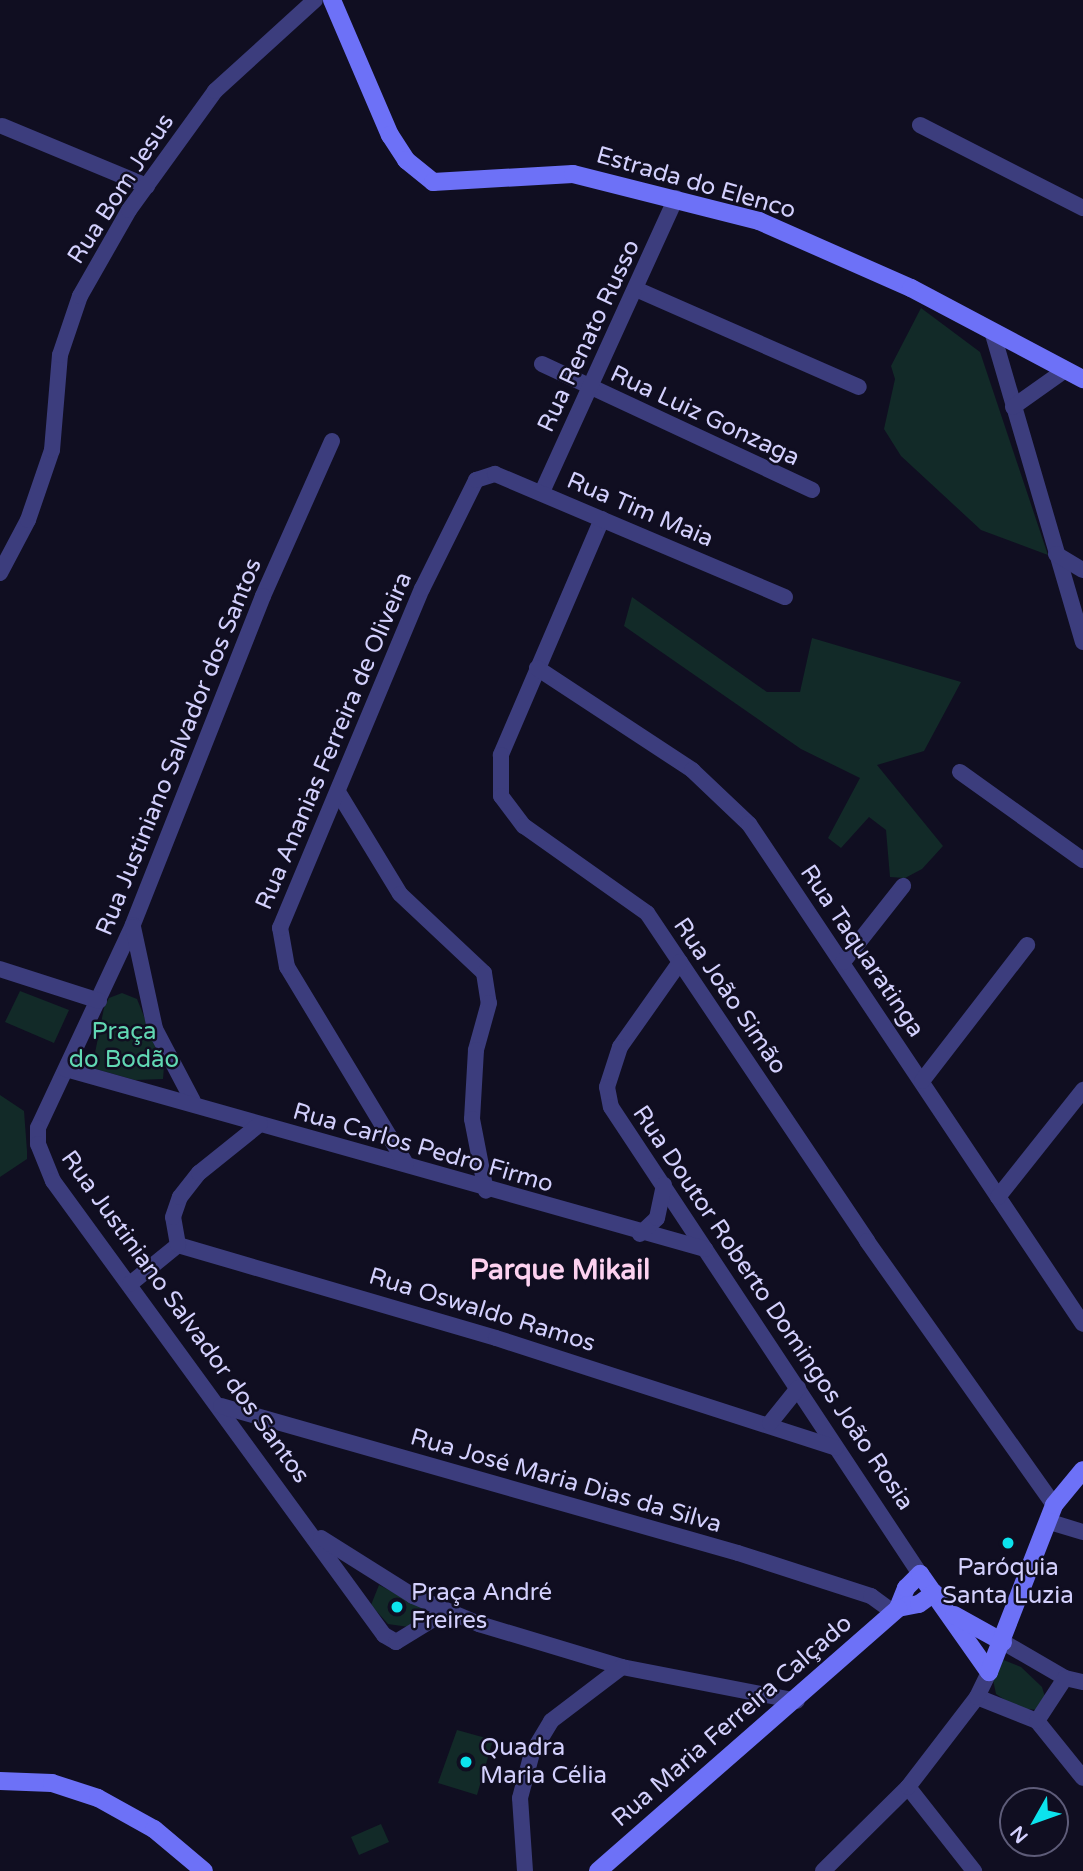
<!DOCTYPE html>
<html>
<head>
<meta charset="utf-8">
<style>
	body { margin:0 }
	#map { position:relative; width:1083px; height:1871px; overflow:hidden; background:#100e21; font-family:"Varela Round",sans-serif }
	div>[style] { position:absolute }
	.green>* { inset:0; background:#122a28 }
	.street>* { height:16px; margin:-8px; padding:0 8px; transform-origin:8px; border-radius:8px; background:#3c3d7d }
	.secondary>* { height:18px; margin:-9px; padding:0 9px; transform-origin:9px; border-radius:9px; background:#6d71f7 }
	.dots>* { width:19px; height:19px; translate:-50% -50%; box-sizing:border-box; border:4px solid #100e21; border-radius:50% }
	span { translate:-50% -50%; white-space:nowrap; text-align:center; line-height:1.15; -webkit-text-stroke:5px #100e21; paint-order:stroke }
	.street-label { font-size:24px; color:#d3d0fd }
	.park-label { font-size:24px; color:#61d8b3 }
	.poi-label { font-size:24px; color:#d3d0fd }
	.left { translate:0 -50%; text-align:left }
	.quarter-label { font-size:28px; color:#fdd2f0; font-weight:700 }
	.north { position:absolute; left:999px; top:1787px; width:70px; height:70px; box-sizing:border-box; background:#100e21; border:2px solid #5e5c79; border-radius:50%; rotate:230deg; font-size:19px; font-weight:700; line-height:28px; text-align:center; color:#d3d0fd }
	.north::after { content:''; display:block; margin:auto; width:24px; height:32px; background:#0ce3ed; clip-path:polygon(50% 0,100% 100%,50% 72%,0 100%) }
</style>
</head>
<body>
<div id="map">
	<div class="green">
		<div style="clip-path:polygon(921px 308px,980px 352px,1048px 555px,981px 530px,901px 456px,884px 429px,895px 379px,891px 366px)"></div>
		<div style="clip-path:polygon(632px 597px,767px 692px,800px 692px,812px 638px,961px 682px,924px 751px,877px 765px,943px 846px,922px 869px,905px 878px,890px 877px,886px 830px,869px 817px,841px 848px,828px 838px,860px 778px,801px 749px,624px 626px)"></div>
		<div style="clip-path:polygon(20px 991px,69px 1010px,54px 1043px,5px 1022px)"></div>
		<div style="clip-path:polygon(122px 993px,137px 999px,164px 1066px,163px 1079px,135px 1080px,92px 1068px,104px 1008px,109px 998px)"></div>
		<div style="clip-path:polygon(0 1095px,24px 1111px,27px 1151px,27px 1159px,0 1177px)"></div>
		<div style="clip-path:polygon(379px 1585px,424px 1608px,409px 1627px,388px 1624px,371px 1605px)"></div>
		<div style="clip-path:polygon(1001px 1659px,1021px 1667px,1042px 1687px,1045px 1697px,1038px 1710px,1017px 1708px,996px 1694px,992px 1675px)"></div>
		<div style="clip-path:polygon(457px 1730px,493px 1740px,477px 1795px,438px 1783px)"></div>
		<div style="clip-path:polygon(381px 1824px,389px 1842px,359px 1855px,351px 1837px)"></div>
	</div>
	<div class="street">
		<div style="left:920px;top:125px;width:183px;rotate:27deg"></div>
		<div style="left:2px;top:126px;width:157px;rotate:22.5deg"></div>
		<div style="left:638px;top:290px;width:241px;rotate:23.7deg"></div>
		<div style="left:992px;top:331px;width:324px;rotate:73.7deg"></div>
		<div style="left:542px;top:364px;width:298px;rotate:25deg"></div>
		<div style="left:1013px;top:407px;width:64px;rotate:-35.4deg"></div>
		<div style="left:332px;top:441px;width:170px;rotate:114deg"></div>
		<div style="left:263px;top:596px;width:354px;rotate:111.6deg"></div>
		<div style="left:133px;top:925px;width:224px;rotate:115.1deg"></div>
		<div style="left:38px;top:1128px;width:16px;rotate:90deg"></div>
		<div style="left:38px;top:1144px;width:40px;rotate:68deg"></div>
		<div style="left:53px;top:1181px;width:562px;rotate:53.91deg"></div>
		<div style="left:384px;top:1635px;width:14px;rotate:30deg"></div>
		<div style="left:396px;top:1642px;width:57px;rotate:-31.5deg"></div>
		<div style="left:542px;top:492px;width:323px;rotate:-65.5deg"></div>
		<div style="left:602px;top:519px;width:257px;rotate:113.2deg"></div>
		<div style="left:501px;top:755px;width:41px;rotate:90deg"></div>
		<div style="left:501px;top:796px;width:38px;rotate:53deg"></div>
		<div style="left:524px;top:826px;width:151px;rotate:35.3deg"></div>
		<div style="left:647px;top:913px;width:395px;rotate:56.1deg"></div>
		<div style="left:867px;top:1241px;width:324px;rotate:54.7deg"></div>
		<div style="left:1056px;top:554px;width:31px;rotate:31deg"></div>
		<div style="left:0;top:573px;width:60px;rotate:-62.2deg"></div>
		<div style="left:28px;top:520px;width:74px;rotate:-71.1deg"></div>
		<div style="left:52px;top:450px;width:95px;rotate:-85.2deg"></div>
		<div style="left:60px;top:355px;width:62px;rotate:-71.3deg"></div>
		<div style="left:80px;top:296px;width:99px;rotate:-60.3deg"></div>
		<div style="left:129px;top:210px;width:147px;rotate:-54.1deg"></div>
		<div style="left:215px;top:91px;width:135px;rotate:-42.3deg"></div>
		<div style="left:537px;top:668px;width:186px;rotate:33.3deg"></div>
		<div style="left:692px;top:770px;width:79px;rotate:43.5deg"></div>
		<div style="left:749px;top:824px;width:601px;rotate:56.26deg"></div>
		<div style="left:960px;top:772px;width:151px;rotate:35.6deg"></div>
		<div style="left:338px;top:792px;width:119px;rotate:58.7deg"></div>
		<div style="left:400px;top:894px;width:115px;rotate:43.2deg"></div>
		<div style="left:484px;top:973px;width:30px;rotate:81deg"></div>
		<div style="left:489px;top:1003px;width:49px;rotate:105.5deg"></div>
		<div style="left:476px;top:1050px;width:69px;rotate:93.3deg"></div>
		<div style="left:472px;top:1119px;width:73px;rotate:79deg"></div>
		<div style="left:133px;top:927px;width:104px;rotate:77.8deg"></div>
		<div style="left:155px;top:1029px;width:81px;rotate:62.2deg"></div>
		<div style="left:680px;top:962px;width:104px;rotate:125.2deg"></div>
		<div style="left:620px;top:1047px;width:42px;rotate:108deg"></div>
		<div style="left:607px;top:1087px;width:20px;rotate:79deg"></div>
		<div style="left:611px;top:1107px;width:560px;rotate:56.51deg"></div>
		<div style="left:843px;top:962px;width:97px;rotate:-51.7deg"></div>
		<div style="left:0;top:969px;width:104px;rotate:17.9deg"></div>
		<div style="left:66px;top:1069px;width:664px;rotate:15.73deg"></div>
		<div style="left:922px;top:1081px;width:172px;rotate:-52.3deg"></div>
		<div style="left:406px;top:1164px;width:230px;rotate:-121.1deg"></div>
		<div style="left:287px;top:967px;width:40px;rotate:-100deg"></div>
		<div style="left:280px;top:928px;width:368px;rotate:-67.3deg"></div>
		<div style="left:422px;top:589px;width:122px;rotate:-63.6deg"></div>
		<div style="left:476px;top:480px;width:20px;rotate:-18deg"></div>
		<div style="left:495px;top:474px;width:315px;rotate:23deg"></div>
		<div style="left:998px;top:1197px;width:137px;rotate:-51.5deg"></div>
		<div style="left:640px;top:1234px;width:23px;rotate:-43deg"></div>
		<div style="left:657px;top:1218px;width:34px;rotate:-78deg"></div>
		<div style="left:178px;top:1245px;width:331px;rotate:16.3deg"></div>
		<div style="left:496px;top:1338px;width:357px;rotate:17.9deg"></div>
		<div style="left:130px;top:1284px;width:62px;rotate:-39.1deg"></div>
		<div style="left:178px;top:1245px;width:28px;rotate:-100deg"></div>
		<div style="left:173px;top:1217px;width:21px;rotate:-71deg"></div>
		<div style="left:180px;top:1197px;width:31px;rotate:-52deg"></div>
		<div style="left:199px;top:1173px;width:78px;rotate:-38.8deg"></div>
		<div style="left:221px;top:1406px;width:537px;rotate:15.87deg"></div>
		<div style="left:738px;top:1553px;width:140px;rotate:17.9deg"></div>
		<div style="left:871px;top:1596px;width:27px;rotate:36deg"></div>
		<div style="left:770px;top:1423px;width:45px;rotate:-51.3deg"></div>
		<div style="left:1050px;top:1522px;width:34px;rotate:17deg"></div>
		<div style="left:321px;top:1538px;width:109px;rotate:32.2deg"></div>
		<div style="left:413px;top:1596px;width:72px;rotate:23deg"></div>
		<div style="left:479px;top:1624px;width:149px;rotate:16.7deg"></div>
		<div style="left:622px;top:1667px;width:178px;rotate:11deg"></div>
		<div style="left:1003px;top:1642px;width:72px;rotate:30.1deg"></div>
		<div style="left:1065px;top:1678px;width:18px;rotate:13deg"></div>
		<div style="left:977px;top:1697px;width:65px;rotate:21.8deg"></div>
		<div style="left:1037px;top:1721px;width:73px;rotate:51.1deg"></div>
		<div style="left:1037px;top:1721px;width:51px;rotate:-56.9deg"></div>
		<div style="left:908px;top:1787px;width:107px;rotate:51.8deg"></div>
		<div style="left:525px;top:1871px;width:73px;rotate:-93.9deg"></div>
		<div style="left:520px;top:1798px;width:47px;rotate:-75.1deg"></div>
		<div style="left:532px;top:1753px;width:37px;rotate:-59deg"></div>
		<div style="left:551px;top:1721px;width:89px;rotate:-37.3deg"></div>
		<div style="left:823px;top:1871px;width:120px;rotate:-44.7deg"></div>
		<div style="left:908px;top:1787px;width:113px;rotate:-52.5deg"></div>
		<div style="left:977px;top:1697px;width:28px;rotate:-64deg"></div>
	</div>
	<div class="secondary">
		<div style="left:332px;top:0;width:147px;rotate:66.8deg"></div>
		<div style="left:390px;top:135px;width:30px;rotate:57deg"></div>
		<div style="left:406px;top:160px;width:35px;rotate:39deg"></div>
		<div style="left:433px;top:182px;width:140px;rotate:-3.3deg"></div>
		<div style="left:573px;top:174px;width:192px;rotate:14.2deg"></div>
		<div style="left:759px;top:221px;width:166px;rotate:23.8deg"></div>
		<div style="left:911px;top:288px;width:195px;rotate:27.9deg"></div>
		<div style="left:898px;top:1608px;width:22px;rotate:-68deg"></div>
		<div style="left:906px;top:1588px;width:20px;rotate:-45deg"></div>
		<div style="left:920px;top:1574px;width:120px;rotate:54.9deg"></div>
		<div style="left:898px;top:1608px;width:21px;rotate:-11deg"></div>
		<div style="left:919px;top:1604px;width:19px;rotate:-36deg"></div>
		<div style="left:954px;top:1615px;width:56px;rotate:28.9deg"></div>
		<div style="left:989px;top:1672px;width:179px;rotate:-68.7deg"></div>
		<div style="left:1054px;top:1505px;width:45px;rotate:-50.4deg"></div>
		<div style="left:0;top:1781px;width:52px;rotate:2.2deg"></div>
		<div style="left:52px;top:1783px;width:48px;rotate:18.1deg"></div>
		<div style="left:98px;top:1798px;width:64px;rotate:29deg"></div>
		<div style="left:154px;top:1829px;width:65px;rotate:40deg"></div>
		<div style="left:598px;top:1871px;width:399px;rotate:-41.2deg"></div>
	</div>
	<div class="dots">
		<div style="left:1008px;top:1543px;background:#0ce3ed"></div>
		<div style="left:397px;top:1607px;background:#0ce3ed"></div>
		<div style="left:466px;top:1762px;background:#0ce3ed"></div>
	</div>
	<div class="street-label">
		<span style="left:696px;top:183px;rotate:16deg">Estrada do Elenco</span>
		<span style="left:121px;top:189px;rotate:-57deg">Rua Bom Jesus</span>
		<span style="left:589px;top:336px;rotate:-65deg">Rua Renato Russo</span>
		<span style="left:705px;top:416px;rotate:25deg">Rua Luiz Gonzaga</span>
		<span style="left:640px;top:510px;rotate:23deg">Rua Tim Maia</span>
		<span style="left:334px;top:741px;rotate:-67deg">Rua Ananias Ferreira de Oliveira</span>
		<span style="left:179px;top:747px;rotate:-68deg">Rua Justiniano Salvador dos Santos</span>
		<span style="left:862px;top:951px;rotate:56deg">Rua Taquaratinga</span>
		<span style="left:730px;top:996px;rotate:56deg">Rua João Simão</span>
		<span style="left:423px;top:1148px;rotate:16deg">Rua Carlos Pedro Firmo</span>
		<span style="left:773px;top:1308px;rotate:56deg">Rua Doutor Roberto Domingos João Rosia</span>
		<span style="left:482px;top:1310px;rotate:17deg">Rua Oswaldo Ramos</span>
		<span style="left:185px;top:1317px;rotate:54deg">Rua Justiniano Salvador dos Santos</span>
		<span style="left:566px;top:1481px;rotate:16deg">Rua José Maria Dias da Silva</span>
		<span style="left:732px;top:1721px;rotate:-41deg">Rua Maria Ferreira Calçado</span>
	</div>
	<div class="park-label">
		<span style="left:124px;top:1046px">Praça<br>do Bodão</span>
	</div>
	<div class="poi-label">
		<span style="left:1008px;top:1582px">Paróquia<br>Santa Luzia</span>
		<span class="left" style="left:411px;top:1607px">Praça André<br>Freires</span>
		<span class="left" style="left:480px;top:1762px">Quadra<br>Maria Célia</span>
	</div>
	<div class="quarter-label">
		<span style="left:560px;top:1270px">Parque Mikail</span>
	</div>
	<div class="north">N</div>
</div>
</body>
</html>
